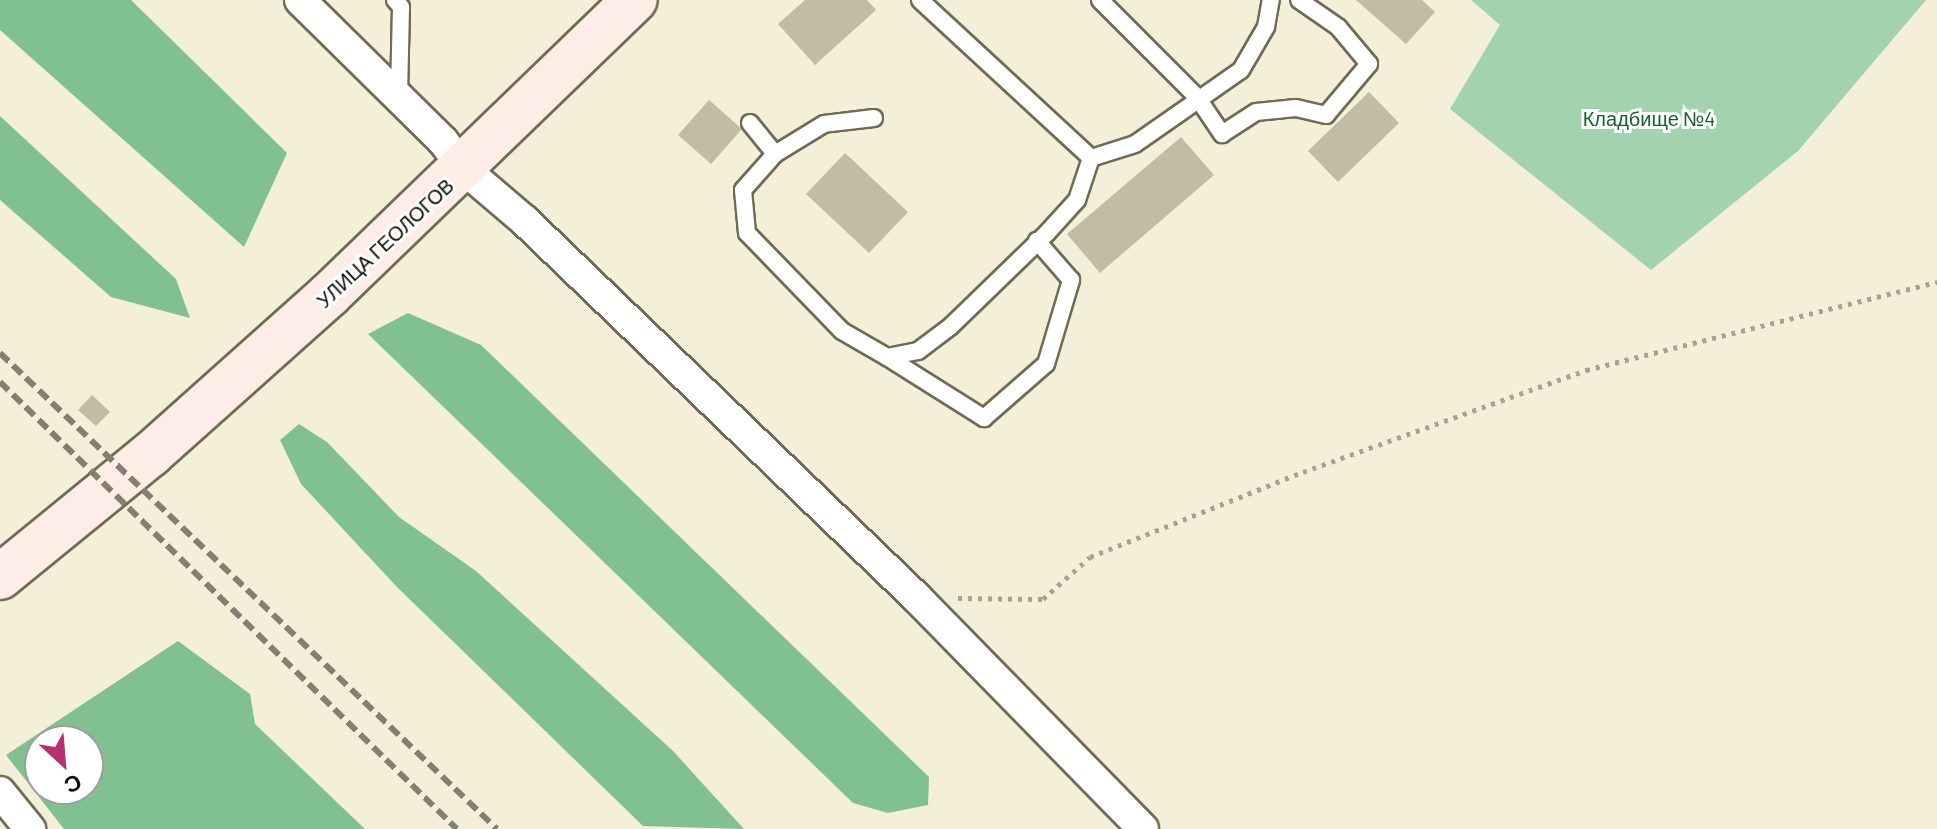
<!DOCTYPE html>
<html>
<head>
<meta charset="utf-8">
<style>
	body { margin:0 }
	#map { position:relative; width:1937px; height:829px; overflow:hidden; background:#f4efd8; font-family:Barlow,sans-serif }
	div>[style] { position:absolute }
	.green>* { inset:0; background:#a2d2ae }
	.forest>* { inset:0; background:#80c091 }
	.building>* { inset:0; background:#c0bca5 }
	.path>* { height:5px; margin-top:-2.5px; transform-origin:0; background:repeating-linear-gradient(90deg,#a7a391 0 4px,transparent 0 10px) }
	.roads { filter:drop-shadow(2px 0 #6f6b56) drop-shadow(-2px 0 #6f6b56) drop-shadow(0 2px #6f6b56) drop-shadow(0 -2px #6f6b56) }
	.lane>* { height:16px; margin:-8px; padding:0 8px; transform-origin:8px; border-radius:8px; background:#fff }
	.street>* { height:30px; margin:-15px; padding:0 15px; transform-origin:15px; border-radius:15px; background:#fff }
	.secondary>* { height:44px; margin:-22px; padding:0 22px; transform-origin:22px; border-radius:22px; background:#fdede6 }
	.rail>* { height:6px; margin-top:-3px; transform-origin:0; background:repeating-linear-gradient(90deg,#848071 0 12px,transparent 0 18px) }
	span { translate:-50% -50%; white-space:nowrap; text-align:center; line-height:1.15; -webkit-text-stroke:6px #fff; paint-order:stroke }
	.park-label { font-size:20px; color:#175e32 }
	.street-label { font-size:20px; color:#0d0c05 }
	.north { position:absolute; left:24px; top:725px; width:80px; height:80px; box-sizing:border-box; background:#fff; border:2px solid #9e9e9b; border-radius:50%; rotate:154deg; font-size:22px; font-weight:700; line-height:32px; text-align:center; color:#0d0c05 }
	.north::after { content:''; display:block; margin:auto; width:28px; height:36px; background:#b63072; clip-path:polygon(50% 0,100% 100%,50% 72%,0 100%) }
</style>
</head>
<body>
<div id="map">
	<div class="green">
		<div style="clip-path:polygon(1471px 0,1926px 0,1798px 151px,1651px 270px,1450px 109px,1500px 25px)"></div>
	</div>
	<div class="forest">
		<div style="clip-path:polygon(0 0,131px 0,287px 153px,244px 247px,0 30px)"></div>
		<div style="clip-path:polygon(0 116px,176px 279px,190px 318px,111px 297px,0 200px)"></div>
		<div style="clip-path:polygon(408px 313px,481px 345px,929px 777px,928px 805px,888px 813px,853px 803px,368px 334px)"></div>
		<div style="clip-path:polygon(299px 424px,327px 442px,399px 517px,476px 571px,673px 751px,744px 829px,643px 826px,397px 587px,301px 484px,280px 440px)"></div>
		<div style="clip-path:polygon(evenodd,178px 641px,250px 694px,255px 724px,365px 829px,64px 829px,6px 755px,178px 641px,40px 741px,88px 741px,88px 789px,40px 789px,40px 741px)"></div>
	</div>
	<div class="building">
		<div style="clip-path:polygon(805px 0,867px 0,876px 10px,815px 65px,778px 24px)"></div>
		<div style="clip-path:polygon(1356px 0,1422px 0,1435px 12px,1406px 44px)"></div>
		<div style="clip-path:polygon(1369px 92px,1399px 123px,1338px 182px,1308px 151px)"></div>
		<div style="clip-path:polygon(709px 100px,742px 129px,711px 164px,678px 135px)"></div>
		<div style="clip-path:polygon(1181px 137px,1214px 175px,1100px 273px,1067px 234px)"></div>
		<div style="clip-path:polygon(845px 153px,908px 212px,869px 253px,806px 194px)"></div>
		<div style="clip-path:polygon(92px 395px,110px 412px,96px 426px,78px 410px)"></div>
	</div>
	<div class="path">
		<div style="left:958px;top:598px;width:85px;rotate:0.7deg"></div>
		<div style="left:1043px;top:599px;width:63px;rotate:-41.8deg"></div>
		<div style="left:1090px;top:557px;width:229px;rotate:-21.8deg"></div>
		<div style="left:1303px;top:472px;width:301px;rotate:-19.8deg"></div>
		<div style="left:1586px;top:370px;width:362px;rotate:-14.1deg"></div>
	</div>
	<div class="roads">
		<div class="lane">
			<div style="left:395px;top:0;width:9px;rotate:49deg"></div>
			<div style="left:401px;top:7px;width:89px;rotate:91.3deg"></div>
			<div style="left:920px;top:0;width:233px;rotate:42.7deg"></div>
			<div style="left:1091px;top:158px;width:46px;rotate:-17.7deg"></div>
			<div style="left:1135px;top:144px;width:129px;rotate:-34.9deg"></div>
			<div style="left:1241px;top:70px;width:50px;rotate:-59.8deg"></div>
			<div style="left:1266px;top:27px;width:27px;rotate:-80deg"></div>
			<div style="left:1100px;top:0;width:137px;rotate:45deg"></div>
			<div style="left:1197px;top:97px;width:45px;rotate:56deg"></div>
			<div style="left:1222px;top:134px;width:40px;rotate:-32.9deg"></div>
			<div style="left:1256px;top:112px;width:40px;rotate:-5.7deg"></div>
			<div style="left:1296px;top:108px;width:31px;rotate:13deg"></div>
			<div style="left:1326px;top:115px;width:67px;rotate:-49.9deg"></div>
			<div style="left:1369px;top:64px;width:48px;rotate:-130deg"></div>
			<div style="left:1338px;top:27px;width:47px;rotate:-145.3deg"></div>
			<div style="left:874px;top:118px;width:50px;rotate:173.2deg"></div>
			<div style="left:824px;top:124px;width:57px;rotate:148.5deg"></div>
			<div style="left:775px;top:154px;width:48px;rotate:131.6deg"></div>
			<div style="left:743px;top:190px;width:43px;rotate:84.7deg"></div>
			<div style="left:747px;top:233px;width:136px;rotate:45.9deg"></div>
			<div style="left:842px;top:331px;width:52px;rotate:30deg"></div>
			<div style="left:887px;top:357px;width:32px;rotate:-11deg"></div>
			<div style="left:918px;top:351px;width:41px;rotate:-37.1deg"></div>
			<div style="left:951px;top:326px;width:134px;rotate:-44.1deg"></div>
			<div style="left:1047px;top:233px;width:45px;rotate:-47.7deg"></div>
			<div style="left:1077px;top:200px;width:44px;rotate:-71.6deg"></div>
			<div style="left:750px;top:123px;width:40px;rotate:51deg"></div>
			<div style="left:887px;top:357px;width:115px;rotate:32.2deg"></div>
			<div style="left:984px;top:418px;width:82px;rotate:-41.1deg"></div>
			<div style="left:1046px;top:364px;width:88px;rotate:-73.4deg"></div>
			<div style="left:1071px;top:280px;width:52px;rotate:-131.1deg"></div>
		</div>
		<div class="street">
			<div style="left:300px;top:0;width:201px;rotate:44.6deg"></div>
			<div style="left:443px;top:141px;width:35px;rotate:53deg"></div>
			<div style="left:464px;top:169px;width:80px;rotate:40.4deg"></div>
			<div style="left:525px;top:221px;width:544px;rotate:43.88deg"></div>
			<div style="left:917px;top:598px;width:323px;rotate:45.6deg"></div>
			<div style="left:0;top:792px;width:48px;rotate:51deg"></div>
		</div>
		<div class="secondary">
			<div style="left:0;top:577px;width:195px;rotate:-39.2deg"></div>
			<div style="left:151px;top:454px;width:239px;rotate:-41.8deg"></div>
			<div style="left:329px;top:295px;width:425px;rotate:-44deg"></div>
		</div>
	</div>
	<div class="rail">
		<div style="left:0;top:353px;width:688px;rotate:43.76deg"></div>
		<div style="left:0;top:382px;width:639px;rotate:44.37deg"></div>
	</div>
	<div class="park-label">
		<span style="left:1649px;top:118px">Кладбище №4</span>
	</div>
	<div class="street-label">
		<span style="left:385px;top:243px;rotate:-43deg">УЛИЦА ГЕОЛОГОВ</span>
	</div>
	<div class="north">С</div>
</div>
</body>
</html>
